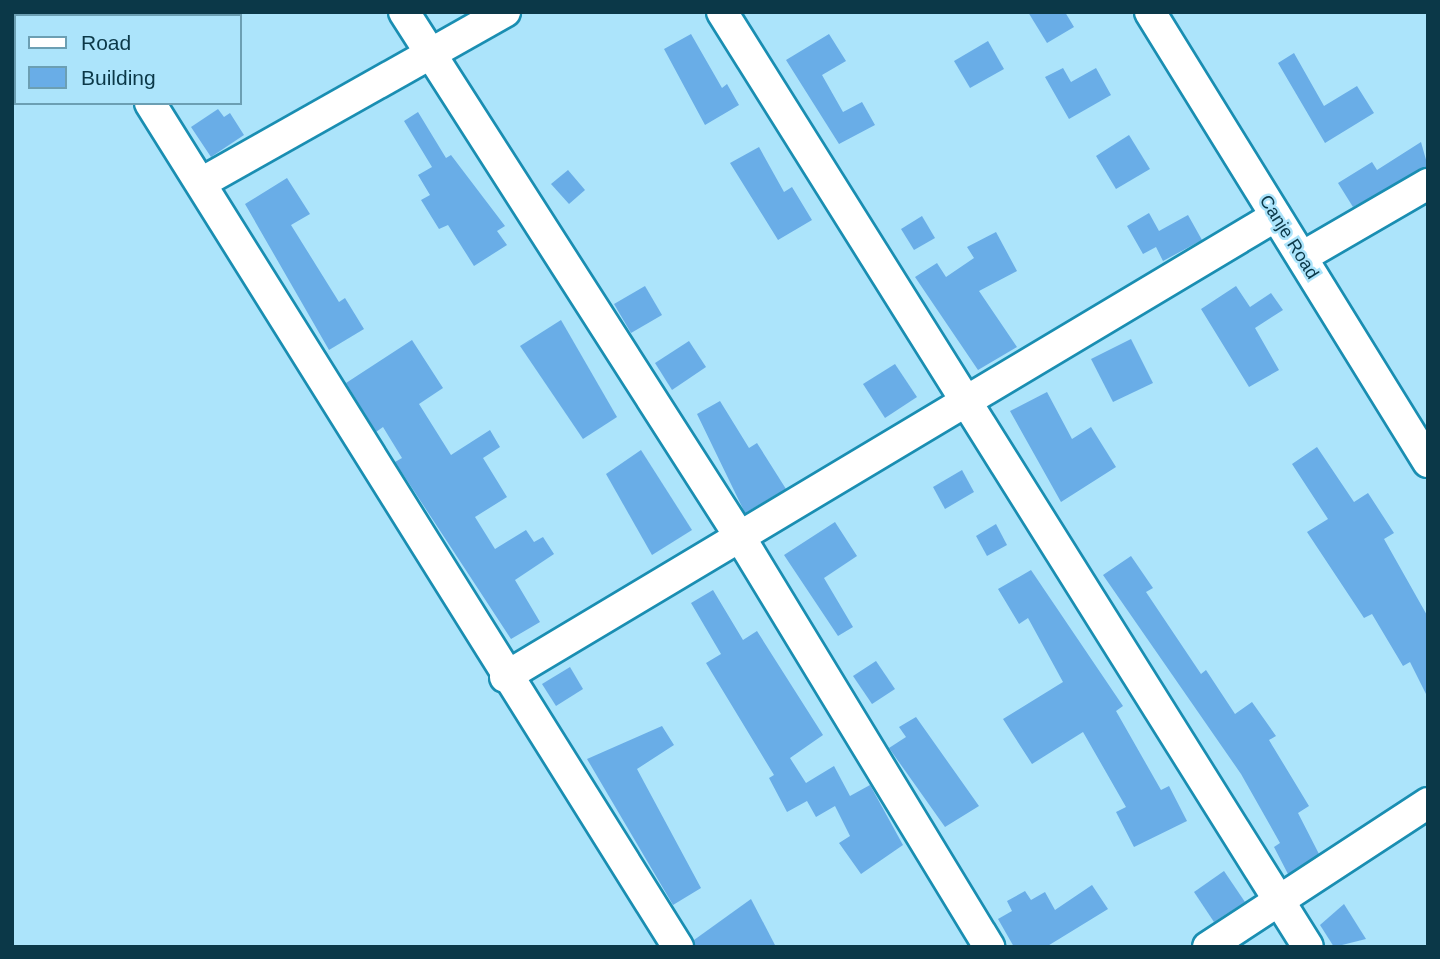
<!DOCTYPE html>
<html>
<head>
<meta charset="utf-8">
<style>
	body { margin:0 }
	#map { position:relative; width:1440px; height:959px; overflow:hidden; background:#ace4fb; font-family:Arial,sans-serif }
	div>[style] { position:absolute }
	.building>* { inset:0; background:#69ade7 }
	.roads { filter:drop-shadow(2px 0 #1a8eb2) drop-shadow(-2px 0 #1a8eb2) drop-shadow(0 2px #1a8eb2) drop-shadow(0 -2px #1a8eb2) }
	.minor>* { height:30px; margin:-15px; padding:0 15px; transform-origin:15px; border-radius:15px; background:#fff }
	span { translate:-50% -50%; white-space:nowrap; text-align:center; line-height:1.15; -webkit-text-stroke:5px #ace4fb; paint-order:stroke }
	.street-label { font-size:18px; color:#0b3848 }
	.frame { position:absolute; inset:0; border:14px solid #0b3848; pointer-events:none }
	.legend { position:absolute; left:14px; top:14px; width:228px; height:91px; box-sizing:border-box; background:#ace4fb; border:2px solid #6c9fb3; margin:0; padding:9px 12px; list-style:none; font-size:21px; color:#0b3848 }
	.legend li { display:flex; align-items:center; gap:14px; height:35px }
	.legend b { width:35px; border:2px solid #6c9fb3 }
</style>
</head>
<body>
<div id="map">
	<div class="building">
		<div style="clip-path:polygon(1028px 12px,1065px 12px,1074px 27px,1047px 43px)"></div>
		<div style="clip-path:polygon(691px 34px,722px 88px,727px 84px,739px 105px,705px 125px,664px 49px)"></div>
		<div style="clip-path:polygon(829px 34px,846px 61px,822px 75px,843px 112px,862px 102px,875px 125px,839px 144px,786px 60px)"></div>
		<div style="clip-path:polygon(988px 41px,1004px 69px,970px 88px,954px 61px)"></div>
		<div style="clip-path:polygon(1294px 53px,1324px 106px,1357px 86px,1374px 113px,1325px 143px,1278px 63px)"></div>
		<div style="clip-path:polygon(1063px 68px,1071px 82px,1096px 68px,1111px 95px,1069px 119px,1045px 77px)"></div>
		<div style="clip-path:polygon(218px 109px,224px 117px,230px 113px,244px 135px,211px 157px,191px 127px)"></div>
		<div style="clip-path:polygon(418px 112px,446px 158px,451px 155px,505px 226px,497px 231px,507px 245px,474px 266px,448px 225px,439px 229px,421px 200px,430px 195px,418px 175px,432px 167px,404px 121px)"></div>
		<div style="clip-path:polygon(1129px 135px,1150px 169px,1116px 189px,1096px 156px)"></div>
		<div style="clip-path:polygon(1421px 142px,1428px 167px,1353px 207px,1338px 183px,1372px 162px,1377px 170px)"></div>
		<div style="clip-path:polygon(759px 147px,784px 192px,792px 187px,812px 220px,778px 240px,730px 163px)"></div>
		<div style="clip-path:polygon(568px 170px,585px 190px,569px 204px,551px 184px)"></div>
		<div style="clip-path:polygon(287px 178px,310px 214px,291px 225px,339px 302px,345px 298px,364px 329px,329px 350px,245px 204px)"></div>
		<div style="clip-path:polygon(1149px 213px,1159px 231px,1188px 215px,1202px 240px,1163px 261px,1156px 247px,1143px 254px,1127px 226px)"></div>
		<div style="clip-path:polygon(922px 216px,935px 238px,914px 250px,901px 229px)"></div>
		<div style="clip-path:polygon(996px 232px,1017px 271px,979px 291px,1017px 347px,978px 370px,915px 277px,937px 263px,946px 277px,974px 258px,967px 247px)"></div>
		<div style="clip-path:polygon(645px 286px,662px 315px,631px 333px,614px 304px)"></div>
		<div style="clip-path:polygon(1236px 286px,1250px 307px,1271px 293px,1283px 310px,1255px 328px,1279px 370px,1249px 387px,1201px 309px)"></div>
		<div style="clip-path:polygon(561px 320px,617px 417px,583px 439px,520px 346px)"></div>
		<div style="clip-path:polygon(1131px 339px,1153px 383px,1113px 402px,1091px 359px)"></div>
		<div style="clip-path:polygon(412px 340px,443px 388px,419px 404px,451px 455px,490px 430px,500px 447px,483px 458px,507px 497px,475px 517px,495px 549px,526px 530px,534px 542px,543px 537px,554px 554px,515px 580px,540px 622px,511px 639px,395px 462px,402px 458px,383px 427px,376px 432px,346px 383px)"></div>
		<div style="clip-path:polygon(689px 341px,706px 367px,672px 390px,655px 363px)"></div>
		<div style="clip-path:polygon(895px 364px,917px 397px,885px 418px,863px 384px)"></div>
		<div style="clip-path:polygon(1047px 392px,1072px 439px,1091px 427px,1116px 467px,1061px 502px,1010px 411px)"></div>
		<div style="clip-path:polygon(720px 401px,749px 448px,757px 443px,786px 489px,745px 513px,697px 414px)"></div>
		<div style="clip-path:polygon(1317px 447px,1354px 502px,1368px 493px,1394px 533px,1384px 539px,1428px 617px,1428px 698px,1410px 662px,1403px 666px,1372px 614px,1364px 618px,1307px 532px,1328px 519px,1292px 464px)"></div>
		<div style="clip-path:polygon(641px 450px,692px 530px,652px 555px,606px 474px)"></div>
		<div style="clip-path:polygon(962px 470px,974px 492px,945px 509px,933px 487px)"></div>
		<div style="clip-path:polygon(835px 522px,857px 556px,824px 578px,853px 627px,838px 636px,784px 555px)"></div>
		<div style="clip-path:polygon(996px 524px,1007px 545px,987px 556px,976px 536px)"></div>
		<div style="clip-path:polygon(1131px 556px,1153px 588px,1146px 592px,1201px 674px,1206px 670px,1235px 714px,1252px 702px,1276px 736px,1269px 740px,1309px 806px,1298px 813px,1319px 854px,1288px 874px,1274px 847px,1280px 843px,1241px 774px,1103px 575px)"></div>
		<div style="clip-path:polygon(1031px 570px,1123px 706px,1116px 711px,1161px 790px,1169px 786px,1187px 821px,1134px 847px,1116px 812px,1126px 807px,1083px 732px,1032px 764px,1003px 719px,1063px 682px,1028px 618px,1019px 624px,998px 589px)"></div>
		<div style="clip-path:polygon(713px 590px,743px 640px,757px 631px,823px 735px,790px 758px,806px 783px,834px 766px,850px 796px,870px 785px,903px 845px,861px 874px,839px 843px,850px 836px,835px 806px,816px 817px,807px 801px,787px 812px,769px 778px,774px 775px,706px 663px,721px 654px,691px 603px)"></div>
		<div style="clip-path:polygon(876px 661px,895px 689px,872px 704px,853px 676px)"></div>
		<div style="clip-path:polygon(570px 667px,583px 689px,556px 706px,542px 684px)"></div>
		<div style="clip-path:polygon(916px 717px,979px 806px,945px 827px,889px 748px,906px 737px,899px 727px)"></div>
		<div style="clip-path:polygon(662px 726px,674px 745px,637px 769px,701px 888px,673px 905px,587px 759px)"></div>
		<div style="clip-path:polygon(1224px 871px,1245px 902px,1214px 922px,1194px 892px)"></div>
		<div style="clip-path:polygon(1092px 885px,1108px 909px,1046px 947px,1014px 947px,998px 919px,1012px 911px,1007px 901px,1025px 891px,1031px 900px,1045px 892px,1055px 910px)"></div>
		<div style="clip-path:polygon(751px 899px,776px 947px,695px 947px,694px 940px)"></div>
		<div style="clip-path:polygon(1344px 904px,1366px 939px,1334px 947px,1320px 925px)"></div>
	</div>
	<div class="roads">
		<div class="minor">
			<div style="left:93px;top:12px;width:4px;rotate:63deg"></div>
			<div style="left:404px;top:12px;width:623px;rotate:57.38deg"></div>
			<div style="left:740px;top:537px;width:480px;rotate:58.7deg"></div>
			<div style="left:722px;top:12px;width:1103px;rotate:57.92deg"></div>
			<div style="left:1150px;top:12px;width:529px;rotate:58.29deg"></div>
			<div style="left:150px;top:103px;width:996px;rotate:57.97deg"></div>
			<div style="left:201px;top:183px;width:349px;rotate:-29.4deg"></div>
			<div style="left:1302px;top:257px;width:146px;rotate:-30.1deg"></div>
			<div style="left:505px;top:677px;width:898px;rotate:-30.88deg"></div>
			<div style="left:1208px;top:947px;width:263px;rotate:-33.2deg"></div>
		</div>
	</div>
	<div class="street-label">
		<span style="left:1289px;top:237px;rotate:58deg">Canje Road</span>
	</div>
	<div class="frame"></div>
	<ul class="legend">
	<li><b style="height:9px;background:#fff"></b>Road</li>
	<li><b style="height:19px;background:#69ade7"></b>Building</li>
	</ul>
</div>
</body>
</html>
